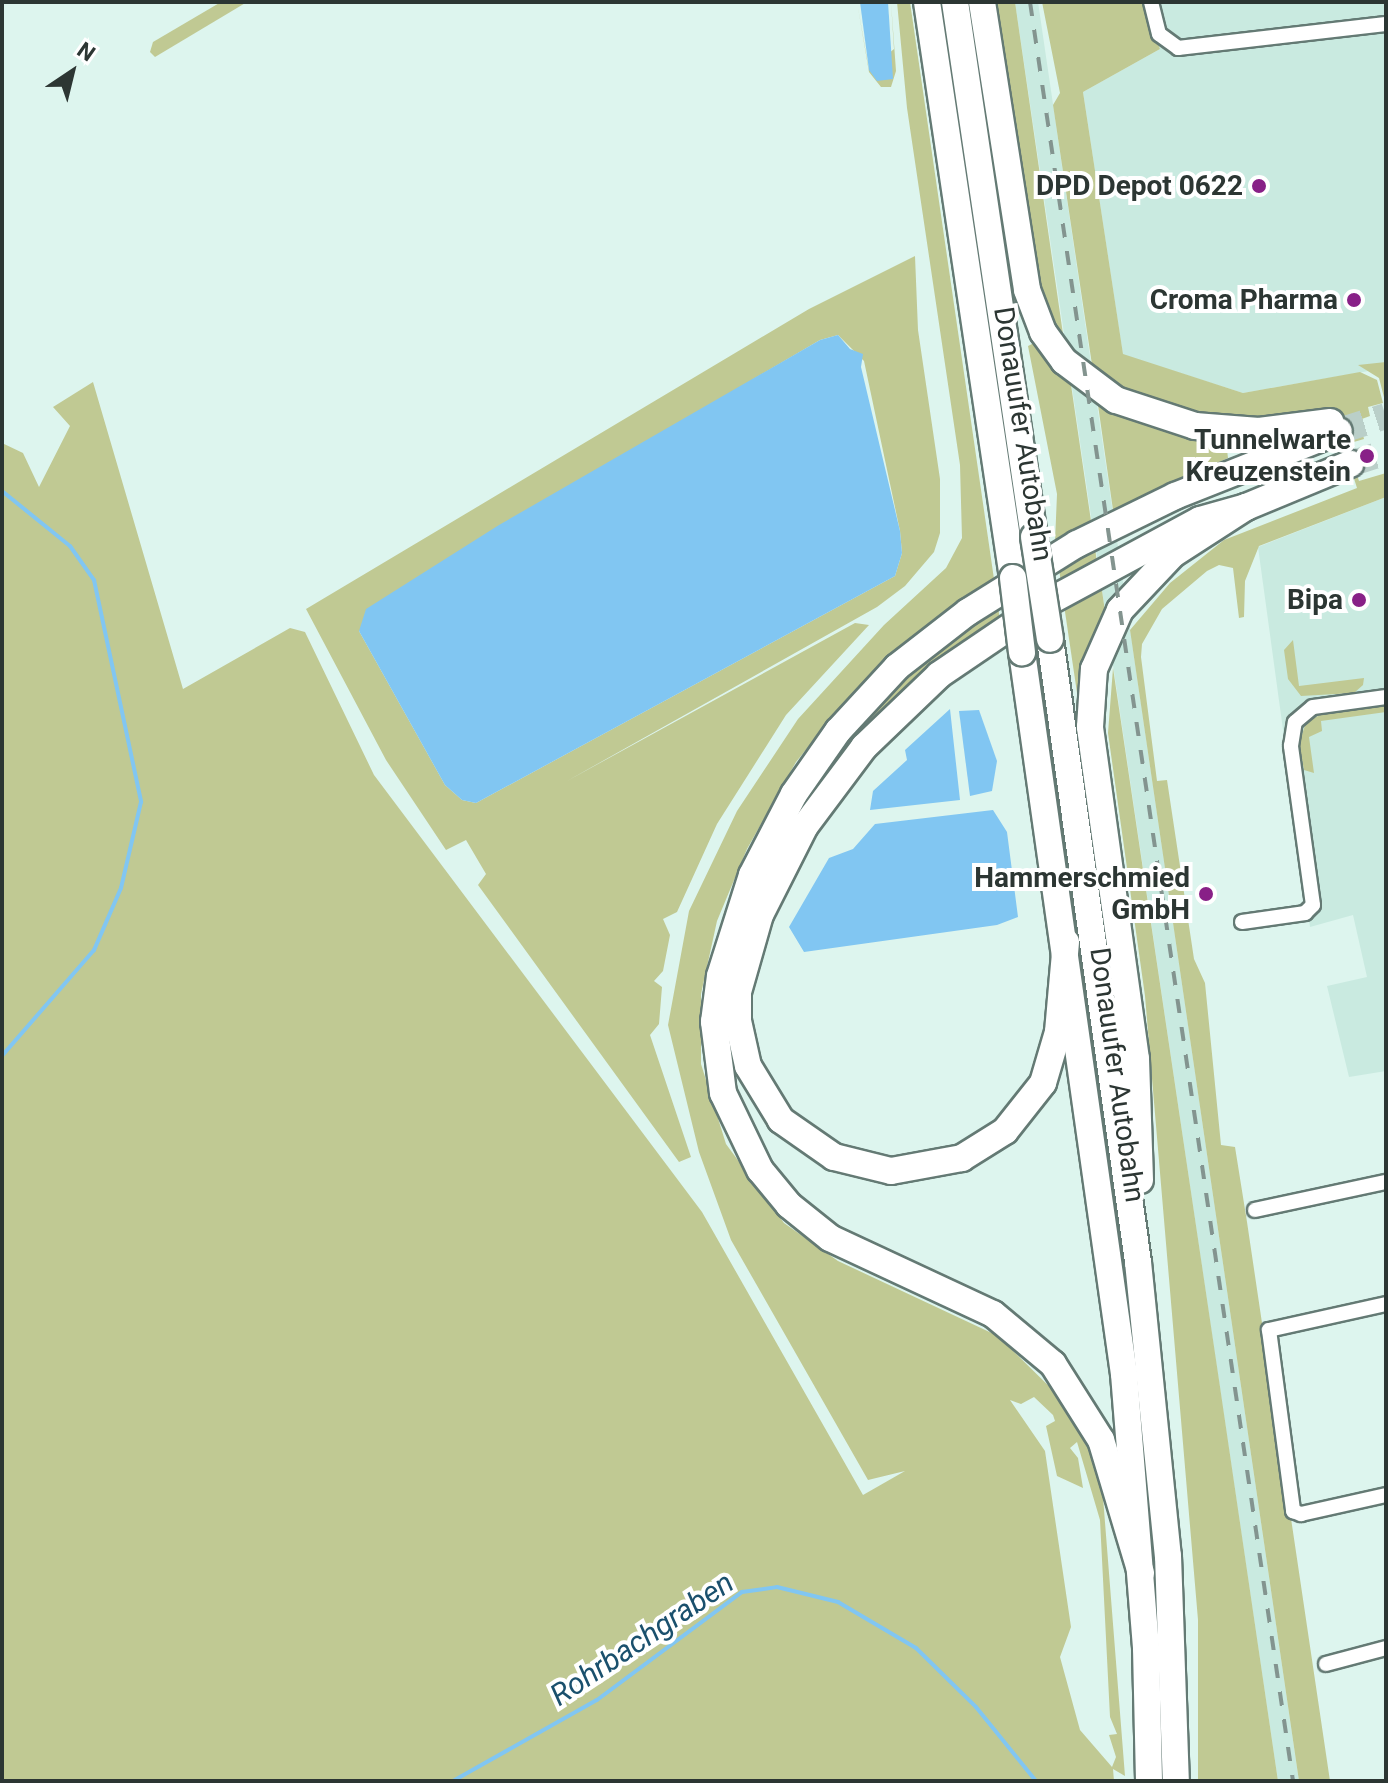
<!DOCTYPE html>
<html>
<head>
<meta charset="utf-8">
<style>
	body { margin:0 }
	#map { position:relative; width:1388px; height:1783px; overflow:hidden; background:#ddf5ee; font-family:Roboto,sans-serif }
	div>[style] { position:absolute }
	.built>* { inset:0; background:#c9eae0 }
	.green>* { inset:0; background:#c0c993 }
	.water>* { inset:0; background:#81c6f2 }
	.stream>* { height:4px; margin:-2px; padding:0 2px; transform-origin:2px; border-radius:2px; background:#81c6f2 }
	.highway-tunnel>* { height:26px; margin-top:-13px; transform-origin:0; background:repeating-linear-gradient(90deg,#bacfc9 0 26px,transparent 0 39px) }
	.roads { filter:drop-shadow(2px 0 #647a74) drop-shadow(-2px 0 #647a74) drop-shadow(0 2px #647a74) drop-shadow(0 -2px #647a74) }
	.street>* { height:14px; margin:-7px; padding:0 7px; transform-origin:7px; border-radius:7px; background:#fff }
	.highway>* { height:26px; margin:-13px; padding:0 13px; transform-origin:13px; border-radius:13px; background:#fff }
	.rail>* { height:4px; margin-top:-2px; transform-origin:0; background:repeating-linear-gradient(90deg,#83948f 0 14px,transparent 0 28px) }
	.bridges { filter:drop-shadow(2px 0 #647a74) drop-shadow(-2px 0 #647a74) drop-shadow(0 2px #647a74) drop-shadow(0 -2px #647a74) }
	.highway-bridge>* { height:26px; margin:-13px; padding:0 13px; transform-origin:13px; border-radius:13px; background:#fff }
	.dots>* { width:22px; height:22px; translate:-50% -50%; box-sizing:border-box; border:4px solid #fff; border-radius:50% }
	span { translate:-50% -50%; white-space:nowrap; text-align:center; line-height:1.15; -webkit-text-stroke:8px #fff; paint-order:stroke }
	.poi-label { font-size:28px; color:#2c3633; font-weight:700 }
	.right { translate:-100% -50%; text-align:right }
	.street-label { font-size:28px; color:#2c3633 }
	.water-label { font-size:30px; color:#1a506d; font-style:italic }
	.frame { position:absolute; inset:0; border:4px solid #2c3633; pointer-events:none }
	.north { position:absolute; left:32px; top:32px; width:80px; height:80px; -webkit-text-stroke:6px #fff; paint-order:stroke; rotate:35deg; font-size:22px; font-weight:700; line-height:32px; text-align:center; color:#2c3633 }
	.north::after { content:''; display:block; margin:auto; width:28px; height:36px; background:#2c3633; clip-path:polygon(50% 0,100% 100%,50% 72%,0 100%) }
</style>
</head>
<body>
<div id="map">
	<div class="built">
		<div style="clip-path:polygon(1015px 2px,1038px 2px,1299px 1781px,1278px 1781px)"></div>
		<div style="clip-path:polygon(1142px 2px,1386px 2px,1386px 368px,1243px 393px,1123px 355px,1083px 92px,1160px 49px)"></div>
		<div style="clip-path:polygon(1386px 497px,1386px 1071px,1349px 1077px,1327px 986px,1367px 977px,1353px 915px,1310px 927px,1258px 547px)"></div>
	</div>
	<div class="green">
		<div style="clip-path:polygon(221px 2px,247px 2px,155px 57px,150px 52px,153px 42px)"></div>
		<div style="clip-path:polygon(857px 2px,869px 70px,894px 49px,891px 2px,896px 71px,891px 87px,881px 87px,869px 72px)"></div>
		<div style="clip-path:polygon(evenodd,897px 2px,910px 2px,994px 579px,931px 621px,890px 657px,846px 700px,796px 762px,747px 849px,717px 921px,701px 994px,701px 1064px,726px 1144px,784px 1223px,838px 1261px,998px 1336px,1063px 1400px,1090px 1450px,1103px 1497px,1125px 1776px,1113px 1769px,1114px 1781px,2px 1781px,2px 443px,23px 453px,39px 487px,70px 426px,53px 407px,93px 382px,183px 689px,290px 628px,305px 632px,374px 775px,702px 1212px,863px 1495px,905px 1471px,868px 1480px,731px 1240px,699px 1152px,668px 1025px,689px 911px,737px 811px,798px 719px,884px 625px,946px 568px,962px 538px,960px 465px,907px 108px,897px 2px,1034px 1397px,1053px 1415px,1055px 1421px,1046px 1426px,1057px 1476px,1083px 1488px,1078px 1458px,1070px 1448px,1077px 1442px,1100px 1520px,1110px 1717px,1117px 1734px,1109px 1735px,1116px 1757px,1112px 1767px,1080px 1730px,1060px 1657px,1071px 1627px,1045px 1451px,1010px 1400px,1021px 1404px,1034px 1397px)"></div>
		<div style="clip-path:polygon(993px 2px,1015px 2px,1066px 355px,1042px 315px)"></div>
		<div style="clip-path:polygon(1042px 2px,1142px 2px,1160px 49px,1083px 92px,1123px 354px,1243px 393px,1360px 372px,1377px 380px,1383px 403px,1368px 407px,1370px 416px,1359px 420px,1364px 439px,1347px 444px,1359px 481px,1386px 473px,1386px 497px,1259px 546px,1245px 581px,1244px 617px,1239px 618px,1233px 568px,1219px 565px,1207px 571px,1162px 609px,1142px 644px,1141px 657px,1157px 781px,1167px 780px,1194px 959px,1205px 983px,1221px 1145px,1235px 1147px,1247px 1222px,1330px 1781px,1299px 1781px,1130px 630px,1170px 583px,1224px 540px,1357px 488px,1332px 409px,1282px 419px,1192px 415px,1094px 378px,1053px 105px,1060px 93px)"></div>
		<div style="clip-path:polygon(evenodd,915px 256px,918px 330px,940px 479px,940px 533px,934px 552px,905px 586px,877px 607px,567px 781px,855px 623px,869px 625px,786px 715px,717px 824px,677px 912px,663px 919px,670px 935px,663px 971px,654px 981px,662px 987px,659px 1024px,650px 1035px,691px 1157px,679px 1162px,478px 885px,486px 874px,466px 840px,446px 850px,386px 760px,306px 609px,809px 309px,915px 256px,838px 335px,864px 361px,900px 531px,902px 553px,895px 576px,476px 803px,462px 800px,445px 785px,359px 631px,745px 384px,820px 340px,838px 335px)"></div>
		<div style="clip-path:polygon(1040px 340px,1070px 378px,1091px 521px,1055px 542px,1057px 494px,1028px 346px)"></div>
		<div style="clip-path:polygon(1386px 362px,1386px 405px,1379px 378px,1358px 365px)"></div>
		<div style="clip-path:polygon(1097px 398px,1226px 441px,1228px 458px,1113px 510px)"></div>
		<div style="clip-path:polygon(1095px 548px,1097px 563px,1061px 584px,1059px 568px)"></div>
		<div style="clip-path:polygon(1101px 584px,1106px 618px,1080px 713px,1064px 605px)"></div>
		<div style="clip-path:polygon(998px 605px,1000px 622px,859px 741px,848px 732px,923px 660px)"></div>
		<div style="clip-path:polygon(1293px 640px,1299px 686px,1364px 678px,1363px 685px,1354px 693px,1301px 696px,1288px 679px,1284px 650px)"></div>
		<div style="clip-path:polygon(1113px 668px,1219px 1380px,1278px 1781px,1198px 1781px,1198px 1620px,1145px 996px,1108px 733px)"></div>
		<div style="clip-path:polygon(1386px 704px,1386px 712px,1321px 721px,1322px 731px,1309px 737px,1314px 773px,1304px 770px,1299px 744px,1306px 722px,1324px 713px)"></div>
	</div>
	<div class="water">
		<div style="clip-path:polygon(860px 2px,888px 2px,893px 79px,877px 81px,869px 70px)"></div>
		<div style="clip-path:polygon(838px 335px,850px 349px,863px 354px,861px 367px,900px 531px,902px 553px,895px 576px,476px 803px,462px 800px,445px 785px,359px 631px,366px 609px,499px 525px,820px 340px)"></div>
		<div style="clip-path:polygon(950px 709px,960px 800px,870px 810px,873px 791px,907px 760px,905px 750px)"></div>
		<div style="clip-path:polygon(979px 710px,997px 761px,992px 791px,970px 796px,959px 711px)"></div>
		<div style="clip-path:polygon(993px 810px,1007px 832px,1018px 917px,997px 925px,804px 952px,789px 927px,829px 858px,853px 849px,875px 824px)"></div>
	</div>
	<div class="stream">
		<div style="left:2px;top:491px;width:87px;rotate:39deg"></div>
		<div style="left:70px;top:546px;width:42px;rotate:54.8deg"></div>
		<div style="left:94px;top:580px;width:227px;rotate:78deg"></div>
		<div style="left:141px;top:802px;width:88px;rotate:103.1deg"></div>
		<div style="left:121px;top:888px;width:68px;rotate:113.5deg"></div>
		<div style="left:94px;top:950px;width:140px;rotate:131deg"></div>
		<div style="left:453px;top:1781px;width:165px;rotate:-29.4deg"></div>
		<div style="left:597px;top:1700px;width:181px;rotate:-36.7deg"></div>
		<div style="left:742px;top:1592px;width:35px;rotate:-8deg"></div>
		<div style="left:777px;top:1587px;width:63px;rotate:13.8deg"></div>
		<div style="left:838px;top:1602px;width:91px;rotate:30.5deg"></div>
		<div style="left:916px;top:1648px;width:84px;rotate:44.5deg"></div>
		<div style="left:976px;top:1707px;width:95px;rotate:51deg"></div>
	</div>
	<div class="highway-tunnel">
		<div style="left:1339px;top:431px;width:49px;rotate:-17.7deg"></div>
		<div style="left:1350px;top:464px;width:38px;rotate:-18deg"></div>
	</div>
	<div class="roads">
		<div class="street">
			<div style="left:1151px;top:2px;width:33px;rotate:76deg"></div>
			<div style="left:1159px;top:34px;width:24px;rotate:36deg"></div>
			<div style="left:1178px;top:48px;width:209px;rotate:-6.6deg"></div>
			<div style="left:1242px;top:922px;width:64px;rotate:-8.1deg"></div>
			<div style="left:1305px;top:913px;width:11px;rotate:-45deg"></div>
			<div style="left:1313px;top:905px;width:161px;rotate:-97.9deg"></div>
			<div style="left:1291px;top:746px;width:24px;rotate:-81deg"></div>
			<div style="left:1295px;top:722px;width:23px;rotate:-40deg"></div>
			<div style="left:1313px;top:707px;width:74px;rotate:-7.8deg"></div>
			<div style="left:1255px;top:1210px;width:134px;rotate:-12.1deg"></div>
			<div style="left:1386px;top:1304px;width:120px;rotate:167.5deg"></div>
			<div style="left:1269px;top:1330px;width:183px;rotate:82.4deg"></div>
			<div style="left:1293px;top:1511px;width:9px;rotate:21deg"></div>
			<div style="left:1301px;top:1514px;width:87px;rotate:-12.6deg"></div>
			<div style="left:1326px;top:1664px;width:62px;rotate:-14.9deg"></div>
		</div>
		<div class="highway">
			<div style="left:927px;top:2px;width:582px;rotate:81.51deg"></div>
			<div style="left:955px;top:2px;width:541px;rotate:81.6deg"></div>
			<div style="left:982px;top:2px;width:291px;rotate:81.1deg"></div>
			<div style="left:1027px;top:290px;width:45px;rotate:69.1deg"></div>
			<div style="left:1043px;top:332px;width:36px;rotate:54deg"></div>
			<div style="left:1064px;top:361px;width:65px;rotate:36.9deg"></div>
			<div style="left:1116px;top:400px;width:83px;rotate:18.2deg"></div>
			<div style="left:1195px;top:426px;width:64px;rotate:4.5deg"></div>
			<div style="left:1259px;top:431px;width:72px;rotate:-7.2deg"></div>
			<div style="left:1050px;top:639px;width:629px;rotate:81.96deg"></div>
			<div style="left:1138px;top:1262px;width:296px;rotate:84.2deg"></div>
			<div style="left:1168px;top:1556px;width:225px;rotate:88deg"></div>
			<div style="left:1022px;top:652px;width:729px;rotate:81.96deg"></div>
			<div style="left:1124px;top:1374px;width:275px;rotate:85.4deg"></div>
			<div style="left:1146px;top:1648px;width:133px;rotate:88.7deg"></div>
			<div style="left:1066px;top:942px;width:90px;rotate:95.1deg"></div>
			<div style="left:1058px;top:1032px;width:53px;rotate:106.4deg"></div>
			<div style="left:1043px;top:1083px;width:61px;rotate:128.4deg"></div>
			<div style="left:1005px;top:1131px;width:51px;rotate:147.9deg"></div>
			<div style="left:962px;top:1158px;width:72px;rotate:169.6deg"></div>
			<div style="left:891px;top:1171px;width:59px;rotate:-166.2deg"></div>
			<div style="left:834px;top:1157px;width:65px;rotate:-145.1deg"></div>
			<div style="left:781px;top:1120px;width:63px;rotate:-121.4deg"></div>
			<div style="left:748px;top:1066px;width:46px;rotate:-102.5deg"></div>
			<div style="left:738px;top:1021px;width:29px;rotate:-90deg"></div>
			<div style="left:738px;top:992px;width:80px;rotate:-74.1deg"></div>
			<div style="left:760px;top:915px;width:100px;rotate:-63.2deg"></div>
			<div style="left:805px;top:826px;width:99px;rotate:-53.2deg"></div>
			<div style="left:864px;top:747px;width:104px;rotate:-43.8deg"></div>
			<div style="left:939px;top:675px;width:121px;rotate:-34.2deg"></div>
			<div style="left:1039px;top:607px;width:183px;rotate:-28.4deg"></div>
			<div style="left:1200px;top:520px;width:48px;rotate:-15.8deg"></div>
			<div style="left:1140px;top:1180px;width:121px;rotate:-91.9deg"></div>
			<div style="left:1136px;top:1059px;width:335px;rotate:-97.9deg"></div>
			<div style="left:1090px;top:727px;width:58px;rotate:-86.1deg"></div>
			<div style="left:1094px;top:669px;width:64px;rotate:-66.2deg"></div>
			<div style="left:1120px;top:610px;width:77px;rotate:-46.6deg"></div>
			<div style="left:1173px;top:554px;width:87px;rotate:-32.8deg"></div>
			<div style="left:1246px;top:507px;width:113px;rotate:-22.5deg"></div>
			<div style="left:1141px;top:1573px;width:139px;rotate:-106.7deg"></div>
			<div style="left:1101px;top:1440px;width:90px;rotate:-122.3deg"></div>
			<div style="left:1053px;top:1364px;width:78px;rotate:-140.2deg"></div>
			<div style="left:993px;top:1314px;width:180px;rotate:-155deg"></div>
			<div style="left:830px;top:1238px;width:53px;rotate:-141.2deg"></div>
			<div style="left:789px;top:1205px;width:45px;rotate:-129.6deg"></div>
			<div style="left:760px;top:1170px;width:85px;rotate:-115.7deg"></div>
			<div style="left:723px;top:1093px;width:72px;rotate:-97.2deg"></div>
			<div style="left:714px;top:1022px;width:46px;rotate:-82.6deg"></div>
			<div style="left:720px;top:976px;width:106px;rotate:-72.4deg"></div>
			<div style="left:752px;top:875px;width:91px;rotate:-62.6deg"></div>
			<div style="left:794px;top:794px;width:77px;rotate:-55.1deg"></div>
			<div style="left:838px;top:731px;width:87px;rotate:-47.3deg"></div>
			<div style="left:897px;top:667px;width:90px;rotate:-37.8deg"></div>
			<div style="left:968px;top:612px;width:128px;rotate:-32deg"></div>
			<div style="left:1077px;top:544px;width:109px;rotate:-26.1deg"></div>
			<div style="left:1175px;top:496px;width:176px;rotate:-21.6deg"></div>
		</div>
	</div>
	<div class="rail">
		<div style="left:1030px;top:2px;width:1798px;rotate:81.59deg"></div>
	</div>
	<div class="bridges">
		<div class="highway-bridge">
			<div style="left:1034px;top:537px;width:103px;rotate:81.1deg"></div>
			<div style="left:1013px;top:578px;width:75px;rotate:83.1deg"></div>
		</div>
	</div>
	<div class="dots">
		<div style="left:1259px;top:186px;background:#882087"></div>
		<div style="left:1354px;top:300px;background:#882087"></div>
		<div style="left:1367px;top:456px;background:#882087"></div>
		<div style="left:1359px;top:600px;background:#882087"></div>
		<div style="left:1206px;top:894px;background:#882087"></div>
	</div>
	<div class="poi-label">
		<span class="right" style="left:1243px;top:186px">DPD Depot 0622</span>
		<span class="right" style="left:1338px;top:300px">Croma Pharma</span>
		<span class="right" style="left:1351px;top:456px">Tunnelwarte<br>Kreuzenstein</span>
		<span class="right" style="left:1343px;top:600px">Bipa</span>
		<span class="right" style="left:1190px;top:894px">Hammerschmied<br>GmbH</span>
	</div>
	<div class="street-label">
		<span style="left:1023px;top:434px;rotate:81deg">Donauufer Autobahn</span>
		<span style="left:1117px;top:1075px;rotate:82deg">Donauufer Autobahn</span>
	</div>
	<div class="water-label">
		<span style="left:642px;top:1639px;rotate:-34deg">Rohrbachgraben</span>
	</div>
	<div class="frame"></div>
	<div class="north">N</div>
</div>
</body>
</html>
